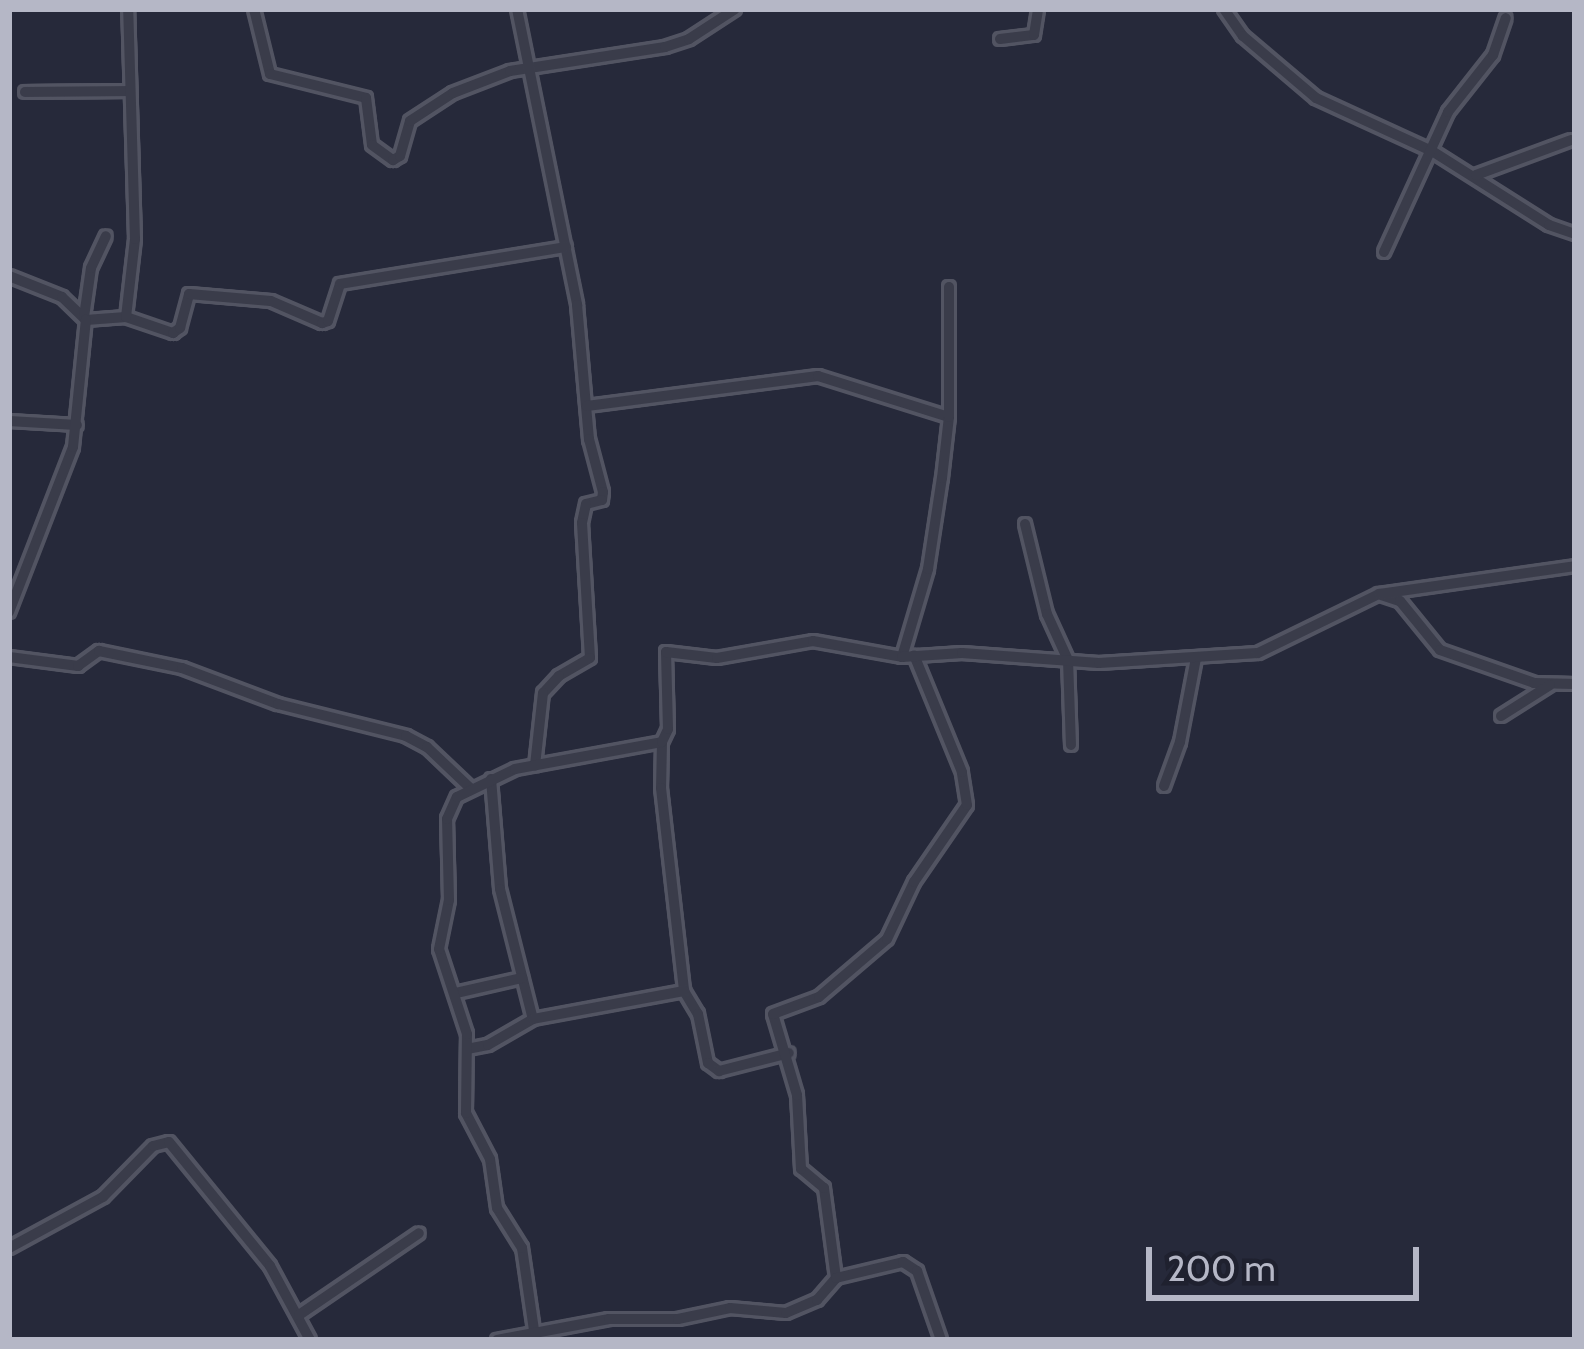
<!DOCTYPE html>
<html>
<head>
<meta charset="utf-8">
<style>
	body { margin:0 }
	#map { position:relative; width:1584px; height:1349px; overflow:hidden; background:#26293a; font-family:Cabin,sans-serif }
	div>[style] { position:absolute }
	.roads { filter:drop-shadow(3px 0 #525462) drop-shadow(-3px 0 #525462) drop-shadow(0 3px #525462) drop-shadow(0 -3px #525462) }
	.minor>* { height:10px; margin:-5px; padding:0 5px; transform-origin:5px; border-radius:5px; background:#3a3c4a }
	span { translate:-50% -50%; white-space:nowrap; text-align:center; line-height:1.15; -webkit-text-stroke:12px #1f212f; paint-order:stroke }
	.frame { position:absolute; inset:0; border:12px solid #b5b7c6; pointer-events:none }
	.scale { position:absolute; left:1146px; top:1247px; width:273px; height:54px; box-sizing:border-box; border:6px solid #b5b7c6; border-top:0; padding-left:15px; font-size:36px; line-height:42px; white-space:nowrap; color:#b5b7c6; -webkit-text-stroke:9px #1f212f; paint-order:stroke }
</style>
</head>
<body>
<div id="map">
	<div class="roads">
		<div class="minor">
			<div style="left:254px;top:9px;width:67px;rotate:76.2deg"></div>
			<div style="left:270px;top:74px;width:99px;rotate:14deg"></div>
			<div style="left:366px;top:98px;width:47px;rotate:82.7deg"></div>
			<div style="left:372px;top:145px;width:26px;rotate:36deg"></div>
			<div style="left:393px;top:160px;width:8px;rotate:-30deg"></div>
			<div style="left:400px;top:156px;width:36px;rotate:-74deg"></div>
			<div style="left:410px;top:121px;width:51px;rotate:-33.1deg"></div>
			<div style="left:453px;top:93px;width:61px;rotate:-21.1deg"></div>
			<div style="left:510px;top:71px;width:157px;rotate:-8.8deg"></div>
			<div style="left:665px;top:47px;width:25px;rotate:-18deg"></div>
			<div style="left:689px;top:39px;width:55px;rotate:-33.1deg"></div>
			<div style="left:517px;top:9px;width:302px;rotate:78.5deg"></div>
			<div style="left:577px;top:305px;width:135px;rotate:84.9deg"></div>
			<div style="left:589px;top:439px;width:55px;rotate:75.2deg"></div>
			<div style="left:603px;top:492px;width:8px;rotate:97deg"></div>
			<div style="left:602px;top:500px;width:16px;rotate:166deg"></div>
			<div style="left:586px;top:504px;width:19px;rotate:102deg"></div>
			<div style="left:582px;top:523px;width:135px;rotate:86.6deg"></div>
			<div style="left:590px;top:658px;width:36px;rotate:150deg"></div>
			<div style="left:559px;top:676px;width:23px;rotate:133deg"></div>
			<div style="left:543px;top:693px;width:73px;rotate:96.3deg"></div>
			<div style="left:1224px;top:9px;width:33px;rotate:55deg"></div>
			<div style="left:1243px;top:36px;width:96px;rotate:40.3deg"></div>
			<div style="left:1316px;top:98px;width:128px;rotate:24.6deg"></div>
			<div style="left:1432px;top:151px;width:138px;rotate:32.3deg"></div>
			<div style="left:1549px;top:225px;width:28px;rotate:19deg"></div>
			<div style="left:1000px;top:39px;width:34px;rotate:-7deg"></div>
			<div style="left:1034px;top:35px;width:26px;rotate:-81deg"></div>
			<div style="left:25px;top:92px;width:105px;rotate:-0.5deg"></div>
			<div style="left:1476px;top:175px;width:101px;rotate:-20.2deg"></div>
			<div style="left:1384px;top:252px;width:154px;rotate:-65.4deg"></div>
			<div style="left:1448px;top:112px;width:73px;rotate:-51.7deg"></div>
			<div style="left:1493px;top:55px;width:39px;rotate:-71deg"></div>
			<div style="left:9px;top:276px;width:57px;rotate:21.6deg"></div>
			<div style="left:62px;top:297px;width:33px;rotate:44deg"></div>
			<div style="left:86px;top:320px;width:40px;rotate:-4.3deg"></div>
			<div style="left:126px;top:317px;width:50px;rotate:18.8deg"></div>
			<div style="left:173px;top:333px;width:9px;rotate:-36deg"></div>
			<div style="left:180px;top:328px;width:35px;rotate:-75deg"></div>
			<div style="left:189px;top:294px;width:82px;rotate:4.9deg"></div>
			<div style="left:271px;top:301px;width:56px;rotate:23.3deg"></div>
			<div style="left:322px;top:323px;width:6px;rotate:-18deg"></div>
			<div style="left:328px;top:321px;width:39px;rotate:-72deg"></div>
			<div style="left:340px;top:284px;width:229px;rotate:-9.3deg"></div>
			<div style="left:84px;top:317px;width:49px;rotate:-81.9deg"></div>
			<div style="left:91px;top:268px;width:35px;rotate:-65deg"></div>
			<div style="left:126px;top:317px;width:79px;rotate:-83.4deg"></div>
			<div style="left:135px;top:239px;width:230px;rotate:-91.7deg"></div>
			<div style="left:587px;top:406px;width:233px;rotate:-7.4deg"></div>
			<div style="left:818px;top:376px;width:137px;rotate:17.4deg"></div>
			<div style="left:9px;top:421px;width:68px;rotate:3.4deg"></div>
			<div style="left:1025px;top:524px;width:93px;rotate:76.3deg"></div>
			<div style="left:1047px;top:614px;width:51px;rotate:65.5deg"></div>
			<div style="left:1068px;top:660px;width:85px;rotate:88deg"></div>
			<div style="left:1381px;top:595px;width:20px;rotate:18deg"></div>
			<div style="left:1400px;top:601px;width:63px;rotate:50.8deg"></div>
			<div style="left:1440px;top:650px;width:100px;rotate:19.3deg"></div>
			<div style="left:1534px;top:683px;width:41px;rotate:1.4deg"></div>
			<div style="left:9px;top:612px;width:177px;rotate:-68.8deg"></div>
			<div style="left:73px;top:447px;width:128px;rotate:-84.2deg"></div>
			<div style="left:9px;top:657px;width:70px;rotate:7.4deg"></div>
			<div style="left:78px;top:666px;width:26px;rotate:-36deg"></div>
			<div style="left:99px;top:651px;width:85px;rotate:11.6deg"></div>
			<div style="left:182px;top:668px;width:103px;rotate:20.6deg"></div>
			<div style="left:278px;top:704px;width:132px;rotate:14deg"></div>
			<div style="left:406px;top:736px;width:24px;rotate:28deg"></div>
			<div style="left:427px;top:747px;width:59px;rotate:43.6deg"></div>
			<div style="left:902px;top:657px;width:92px;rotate:-73.5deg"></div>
			<div style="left:928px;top:569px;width:92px;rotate:-81.3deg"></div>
			<div style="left:942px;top:478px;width:61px;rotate:-83.5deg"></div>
			<div style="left:949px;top:417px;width:130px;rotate:-90deg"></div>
			<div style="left:1501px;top:716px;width:58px;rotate:-32.3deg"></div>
			<div style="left:662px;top:742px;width:46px;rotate:91.2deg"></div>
			<div style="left:661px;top:788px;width:204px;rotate:83.5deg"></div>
			<div style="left:684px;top:991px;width:27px;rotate:59deg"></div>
			<div style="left:698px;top:1014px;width:50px;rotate:78.5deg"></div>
			<div style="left:708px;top:1063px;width:14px;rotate:36deg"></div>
			<div style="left:719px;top:1071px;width:72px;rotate:-14.4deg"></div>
			<div style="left:491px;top:779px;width:110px;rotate:85.3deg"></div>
			<div style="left:500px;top:889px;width:134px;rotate:75.8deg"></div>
			<div style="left:1164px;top:786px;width:47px;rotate:-70deg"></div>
			<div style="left:1180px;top:742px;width:86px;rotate:-79.2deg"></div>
			<div style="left:456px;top:993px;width:68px;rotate:-12.8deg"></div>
			<div style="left:467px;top:1049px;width:21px;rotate:-11deg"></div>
			<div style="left:488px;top:1045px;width:52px;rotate:-30deg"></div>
			<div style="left:533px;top:1019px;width:154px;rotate:-10.5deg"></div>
			<div style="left:9px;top:1248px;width:107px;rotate:-28.5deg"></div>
			<div style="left:103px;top:1197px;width:71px;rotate:-45.6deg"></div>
			<div style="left:153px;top:1146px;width:16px;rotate:-14deg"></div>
			<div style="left:169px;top:1142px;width:160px;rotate:50.8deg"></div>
			<div style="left:270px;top:1266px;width:84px;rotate:61.6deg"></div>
			<div style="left:836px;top:1278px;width:91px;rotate:-97.6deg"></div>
			<div style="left:824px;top:1188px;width:30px;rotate:-140deg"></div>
			<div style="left:801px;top:1169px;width:74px;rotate:-93.1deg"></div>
			<div style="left:797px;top:1095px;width:84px;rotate:-106.5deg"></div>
			<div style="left:773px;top:1014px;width:49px;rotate:-20.3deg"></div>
			<div style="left:819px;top:997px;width:89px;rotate:-40.5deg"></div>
			<div style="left:887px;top:939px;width:63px;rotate:-64.7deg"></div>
			<div style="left:914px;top:882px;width:93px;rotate:-55.5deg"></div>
			<div style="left:967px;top:805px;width:33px;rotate:-99deg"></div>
			<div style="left:962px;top:772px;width:126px;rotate:-112.3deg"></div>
			<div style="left:299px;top:1315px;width:145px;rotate:-34.3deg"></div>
			<div style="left:534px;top:1330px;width:83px;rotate:-98.3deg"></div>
			<div style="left:522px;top:1248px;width:47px;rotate:-122deg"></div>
			<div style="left:497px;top:1208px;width:49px;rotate:-98.1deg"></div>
			<div style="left:490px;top:1159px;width:52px;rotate:-117.6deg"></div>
			<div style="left:466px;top:1113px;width:79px;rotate:-89.3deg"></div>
			<div style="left:467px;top:1034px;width:89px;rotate:-108.2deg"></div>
			<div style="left:439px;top:949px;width:50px;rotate:-78.5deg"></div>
			<div style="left:449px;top:900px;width:81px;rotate:-91.4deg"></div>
			<div style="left:447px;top:819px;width:24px;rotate:-66deg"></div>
			<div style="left:457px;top:797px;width:64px;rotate:-25.8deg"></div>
			<div style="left:515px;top:769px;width:149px;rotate:-10.4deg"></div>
			<div style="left:662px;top:742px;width:14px;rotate:-65deg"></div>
			<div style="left:668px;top:729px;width:77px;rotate:-91.5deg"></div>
			<div style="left:666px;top:652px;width:51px;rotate:6.7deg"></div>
			<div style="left:717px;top:658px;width:97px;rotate:-10deg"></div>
			<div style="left:813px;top:641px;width:90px;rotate:10.2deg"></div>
			<div style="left:902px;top:657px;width:60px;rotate:-3.8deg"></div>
			<div style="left:962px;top:653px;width:137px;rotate:4.2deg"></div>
			<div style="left:1099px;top:663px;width:159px;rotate:-3.6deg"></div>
			<div style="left:1258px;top:653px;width:135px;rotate:-26deg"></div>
			<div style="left:1379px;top:594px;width:198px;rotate:-8.1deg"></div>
			<div style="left:497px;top:1340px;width:114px;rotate:-10.6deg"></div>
			<div style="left:609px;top:1319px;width:69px"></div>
			<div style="left:678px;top:1319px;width:53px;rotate:-11.9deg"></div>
			<div style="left:730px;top:1308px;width:56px;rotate:5.1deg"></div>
			<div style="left:786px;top:1313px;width:34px;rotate:-23deg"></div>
			<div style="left:817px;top:1300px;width:29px;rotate:-49deg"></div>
			<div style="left:836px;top:1278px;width:69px;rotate:-13.4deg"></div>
			<div style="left:903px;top:1262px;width:17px;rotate:33deg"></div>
			<div style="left:917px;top:1271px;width:73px;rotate:70.8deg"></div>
		</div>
	</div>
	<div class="frame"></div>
	<div class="scale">200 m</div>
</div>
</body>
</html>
